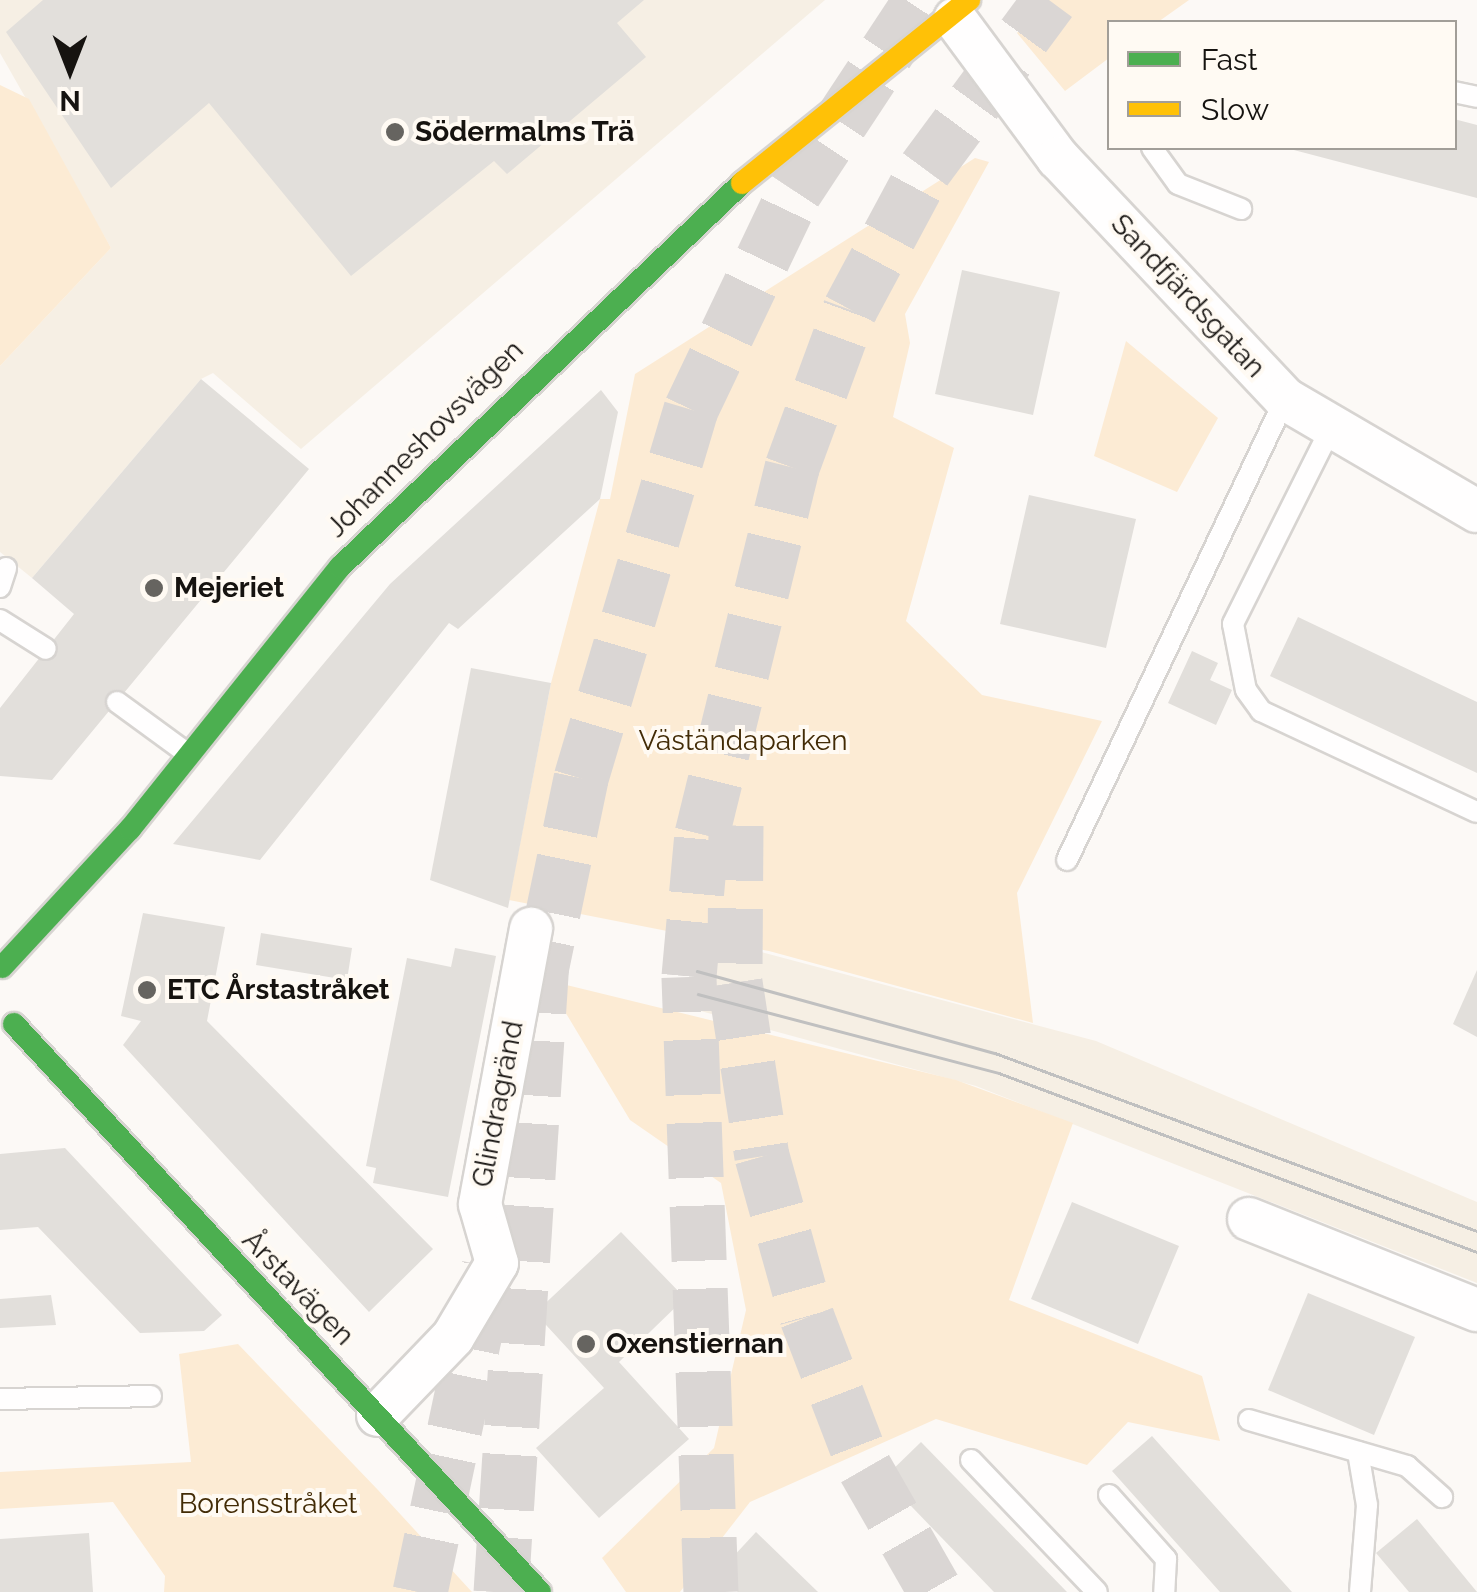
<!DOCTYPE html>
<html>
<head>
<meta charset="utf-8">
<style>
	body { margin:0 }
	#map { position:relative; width:1477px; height:1592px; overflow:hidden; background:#fcf9f6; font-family:Raleway,sans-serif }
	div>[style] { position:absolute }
	.built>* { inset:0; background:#f6efe4 }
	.green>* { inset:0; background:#fcebd4 }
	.building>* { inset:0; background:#e2dfdb }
	.highway-tunnel>* { height:55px; margin-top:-27.5px; transform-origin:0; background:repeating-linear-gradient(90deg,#dad6d4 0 55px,transparent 0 83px) }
	.roads { filter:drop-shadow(2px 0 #d7d4d1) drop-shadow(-2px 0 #d7d4d1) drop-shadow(0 2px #d7d4d1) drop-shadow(0 -2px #d7d4d1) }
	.lane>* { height:20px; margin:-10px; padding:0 10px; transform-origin:10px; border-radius:10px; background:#fffefe }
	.street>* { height:42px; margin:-21px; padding:0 21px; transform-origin:21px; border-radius:21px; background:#fffefe }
	.fast>* { height:22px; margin:-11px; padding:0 11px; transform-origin:11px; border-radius:11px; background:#4caf50 }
	.slow>* { height:22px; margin:-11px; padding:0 11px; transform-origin:11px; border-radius:11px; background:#ffc107 }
	.tram>* { height:2.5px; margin:-1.25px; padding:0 1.25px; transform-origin:1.25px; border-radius:1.25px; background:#c0c0c0 }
	.dots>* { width:28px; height:28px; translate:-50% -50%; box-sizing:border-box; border:5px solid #fffaf3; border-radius:50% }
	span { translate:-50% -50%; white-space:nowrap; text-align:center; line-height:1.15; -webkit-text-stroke:8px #fffaf3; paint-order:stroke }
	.poi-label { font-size:28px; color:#161310; font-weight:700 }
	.left { translate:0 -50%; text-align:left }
	.street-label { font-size:28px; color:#161310 }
	.park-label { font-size:28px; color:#422b06 }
	.legend { position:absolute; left:1107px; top:20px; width:350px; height:130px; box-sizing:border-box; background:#fffaf3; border:2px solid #a29e98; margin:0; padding:12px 18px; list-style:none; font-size:30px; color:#161310 }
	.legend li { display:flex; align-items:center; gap:20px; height:50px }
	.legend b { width:50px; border:2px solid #a29e98 }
	.north { position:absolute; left:20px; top:20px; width:100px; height:100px; -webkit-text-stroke:8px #fffaf3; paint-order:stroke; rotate:180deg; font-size:28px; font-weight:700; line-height:40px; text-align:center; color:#161310 }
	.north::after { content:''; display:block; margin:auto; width:35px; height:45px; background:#161310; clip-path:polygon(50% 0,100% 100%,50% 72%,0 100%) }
</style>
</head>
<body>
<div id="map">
	<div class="built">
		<div style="clip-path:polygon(0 0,825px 0,301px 449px,213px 373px,201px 379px,32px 578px,0 552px,0 366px,111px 248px,0 53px)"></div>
		<div style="clip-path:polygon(712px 939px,1096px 1041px,1477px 1202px,1477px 1283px,976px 1086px,697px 1010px)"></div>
	</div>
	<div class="green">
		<div style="clip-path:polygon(1042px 0,1189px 0,1158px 22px,1110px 22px,1109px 58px,1065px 91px,1017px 33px)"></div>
		<div style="clip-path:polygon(0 85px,29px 99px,111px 248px,0 366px)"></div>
		<div style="clip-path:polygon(975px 158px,989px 162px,905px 314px,910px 343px,893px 417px,954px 448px,906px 621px,982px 695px,1102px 721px,1017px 893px,1033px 1023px,769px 951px,509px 900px,551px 683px,600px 499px,610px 499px,635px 374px)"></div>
		<div style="clip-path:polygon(1126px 341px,1218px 418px,1177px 492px,1094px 456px)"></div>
		<div style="clip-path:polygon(546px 980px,956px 1080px,1073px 1123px,1009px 1300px,1202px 1376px,1220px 1441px,1128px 1422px,1087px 1465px,936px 1419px,750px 1502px,680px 1592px,626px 1592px,602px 1558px,714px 1448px,746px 1310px,721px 1183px,630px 1120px)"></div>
		<div style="clip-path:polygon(238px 1344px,378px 1490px,472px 1592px,164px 1592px,165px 1576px,113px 1502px,0 1509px,0 1472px,191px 1462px,179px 1354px)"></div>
	</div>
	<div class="building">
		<div style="clip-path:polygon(43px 0,644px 0,617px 23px,646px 57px,507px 174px,494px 161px,351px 276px,209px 103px,111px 188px,6px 32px)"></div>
		<div style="clip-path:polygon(1454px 119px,1477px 125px,1477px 198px,1290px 149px,1454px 148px)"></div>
		<div style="clip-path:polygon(962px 270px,1060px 292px,1033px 415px,935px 394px)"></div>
		<div style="clip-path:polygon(201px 379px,309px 469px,52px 780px,0 776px,0 708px,74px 614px,32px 578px)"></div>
		<div style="clip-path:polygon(601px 390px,618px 412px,600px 499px,458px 629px,449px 623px,260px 860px,173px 844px,390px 584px)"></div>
		<div style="clip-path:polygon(1029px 495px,1136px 519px,1106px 648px,1000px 624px)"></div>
		<div style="clip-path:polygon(1298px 617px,1477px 702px,1477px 773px,1270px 676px)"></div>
		<div style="clip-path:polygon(1192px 651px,1218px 663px,1210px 680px,1232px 690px,1216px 725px,1168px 703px)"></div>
		<div style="clip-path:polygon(471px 668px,551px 683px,508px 908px,430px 880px)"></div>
		<div style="clip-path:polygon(143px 913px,225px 927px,207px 1021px,433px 1249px,369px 1312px,123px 1045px,141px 1021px,121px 1016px)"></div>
		<div style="clip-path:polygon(261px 933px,352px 948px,347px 980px,256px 965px)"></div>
		<div style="clip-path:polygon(455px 948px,496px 956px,448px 1197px,373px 1183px,376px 1168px,366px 1166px,407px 958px,451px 967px)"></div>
		<div style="clip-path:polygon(1477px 970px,1477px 1037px,1453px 1024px)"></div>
		<div style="clip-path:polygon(65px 1148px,222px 1315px,204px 1331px,140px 1333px,38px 1227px,0 1230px,0 1154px)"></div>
		<div style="clip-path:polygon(1072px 1202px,1179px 1246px,1138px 1344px,1031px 1299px)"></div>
		<div style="clip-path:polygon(621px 1232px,685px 1298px,619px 1362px,689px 1439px,599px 1518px,536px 1448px,604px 1388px,535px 1313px)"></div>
		<div style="clip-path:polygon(1308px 1293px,1415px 1337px,1374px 1435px,1268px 1390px)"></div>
		<div style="clip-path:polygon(51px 1295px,56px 1325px,0 1328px,0 1299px)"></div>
		<div style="clip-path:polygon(1152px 1436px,1256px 1552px,1292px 1592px,1220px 1592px,1112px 1471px)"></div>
		<div style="clip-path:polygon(921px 1442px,1067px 1592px,994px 1592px,884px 1478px)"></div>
		<div style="clip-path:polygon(1417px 1519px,1477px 1592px,1409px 1592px,1376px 1553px)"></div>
		<div style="clip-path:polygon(756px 1532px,818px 1592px,738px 1592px,718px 1573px)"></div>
		<div style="clip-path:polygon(89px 1533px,93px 1592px,0 1592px,0 1539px)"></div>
	</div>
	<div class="highway-tunnel">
		<div style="left:736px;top:825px;width:157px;rotate:90.4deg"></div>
		<div style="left:735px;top:982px;width:176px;rotate:81.2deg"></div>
		<div style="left:762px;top:1156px;width:167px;rotate:74.4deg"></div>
		<div style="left:807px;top:1317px;width:162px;rotate:69deg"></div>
		<div style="left:865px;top:1468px;width:143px;rotate:60.2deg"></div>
		<div style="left:536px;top:994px;width:221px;rotate:-78.2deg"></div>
		<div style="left:581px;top:778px;width:385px;rotate:-73.4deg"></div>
		<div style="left:691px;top:409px;width:242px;rotate:-64.5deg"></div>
		<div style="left:795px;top:191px;width:229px;rotate:-56.6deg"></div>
		<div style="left:420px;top:1592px;width:333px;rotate:-78deg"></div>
		<div style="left:501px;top:1592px;width:633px;rotate:-86.29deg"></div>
		<div style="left:711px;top:1592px;width:616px;rotate:-92.05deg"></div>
		<div style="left:689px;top:976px;width:143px;rotate:-84.8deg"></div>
		<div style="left:702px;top:834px;width:378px;rotate:-76.2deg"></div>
		<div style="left:792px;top:467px;width:168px;rotate:-69.8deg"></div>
		<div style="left:850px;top:309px;width:159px;rotate:-61.8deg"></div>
		<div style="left:925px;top:169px;width:210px;rotate:-53.5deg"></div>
	</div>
	<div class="roads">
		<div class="lane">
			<div style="left:1454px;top:92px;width:24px;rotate:12deg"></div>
			<div style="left:1152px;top:148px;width:44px;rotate:54.2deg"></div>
			<div style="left:1178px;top:184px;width:68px;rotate:21.6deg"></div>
			<div style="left:1331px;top:428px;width:219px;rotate:116.6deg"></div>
			<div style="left:1233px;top:624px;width:67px;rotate:78.9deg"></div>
			<div style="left:1246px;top:690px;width:26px;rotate:54deg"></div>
			<div style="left:1261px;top:711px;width:238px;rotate:25.1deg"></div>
			<div style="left:0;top:587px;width:20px;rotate:-72deg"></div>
			<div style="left:0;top:620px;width:54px;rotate:32.2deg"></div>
			<div style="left:117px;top:702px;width:83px;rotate:36.2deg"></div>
			<div style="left:1067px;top:860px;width:510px;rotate:-64.69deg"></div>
			<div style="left:0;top:1399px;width:151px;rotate:-1.1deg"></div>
			<div style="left:1249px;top:1420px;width:165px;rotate:16.2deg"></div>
			<div style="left:1407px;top:1466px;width:47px;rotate:41.5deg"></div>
			<div style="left:1358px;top:1452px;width:54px;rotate:80.4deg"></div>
			<div style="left:1367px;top:1505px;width:87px;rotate:94.6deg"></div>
			<div style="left:971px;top:1460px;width:182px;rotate:46.3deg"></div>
			<div style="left:1109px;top:1495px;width:86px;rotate:48.3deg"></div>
			<div style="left:1166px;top:1559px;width:33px;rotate:93deg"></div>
		</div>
		<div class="street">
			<div style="left:955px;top:19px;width:173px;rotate:53.5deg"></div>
			<div style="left:1058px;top:158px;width:331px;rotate:46.7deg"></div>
			<div style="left:1285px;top:399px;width:222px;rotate:30.3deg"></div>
			<div style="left:1249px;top:1219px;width:245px;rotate:21.8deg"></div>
			<div style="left:378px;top:1415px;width:108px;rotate:-46.1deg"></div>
			<div style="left:453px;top:1337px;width:86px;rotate:-59.3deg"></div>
			<div style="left:497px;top:1263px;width:61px;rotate:-106.1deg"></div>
			<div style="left:480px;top:1204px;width:280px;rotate:-79.5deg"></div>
		</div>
		<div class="fast">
			<div style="left:2px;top:967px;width:188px;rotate:-47.2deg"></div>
			<div style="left:130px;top:829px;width:336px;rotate:-51.3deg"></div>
			<div style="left:340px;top:567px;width:556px;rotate:-43.69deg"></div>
			<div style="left:14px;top:1024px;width:774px;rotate:47.2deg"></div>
		</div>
		<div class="slow">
			<div style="left:742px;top:183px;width:292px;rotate:-38.9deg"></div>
		</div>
	</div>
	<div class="tram">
		<div style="left:697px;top:971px;width:309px;rotate:15.4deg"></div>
		<div style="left:995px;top:1053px;width:514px;rotate:20.27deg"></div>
		<div style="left:698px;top:994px;width:311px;rotate:14.7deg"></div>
		<div style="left:999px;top:1073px;width:510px;rotate:20.53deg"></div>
	</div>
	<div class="dots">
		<div style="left:395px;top:132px;background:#666460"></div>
		<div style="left:154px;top:588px;background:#666460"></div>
		<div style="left:147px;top:990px;background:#666460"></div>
		<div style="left:586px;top:1344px;background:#666460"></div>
	</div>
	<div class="poi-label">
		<span class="left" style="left:415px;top:132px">Södermalms Trä</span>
		<span class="left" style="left:174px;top:588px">Mejeriet</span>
		<span class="left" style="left:167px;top:990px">ETC Årstastråket</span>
		<span class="left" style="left:606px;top:1344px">Oxenstiernan</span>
	</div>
	<div class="street-label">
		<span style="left:1188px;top:296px;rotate:47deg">Sandfjärdsgatan</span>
		<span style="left:425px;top:439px;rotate:-45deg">Johanneshovsvägen</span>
		<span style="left:498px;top:1104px;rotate:-79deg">Glindragränd</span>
		<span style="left:298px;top:1288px;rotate:46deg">Årstavägen</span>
	</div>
	<div class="park-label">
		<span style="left:743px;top:741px">Väständaparken</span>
		<span style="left:268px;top:1504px">Borensstråket</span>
	</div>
	<ul class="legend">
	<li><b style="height:12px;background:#4caf50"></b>Fast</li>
	<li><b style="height:12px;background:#ffc107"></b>Slow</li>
	</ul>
	<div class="north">N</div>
</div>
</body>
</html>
